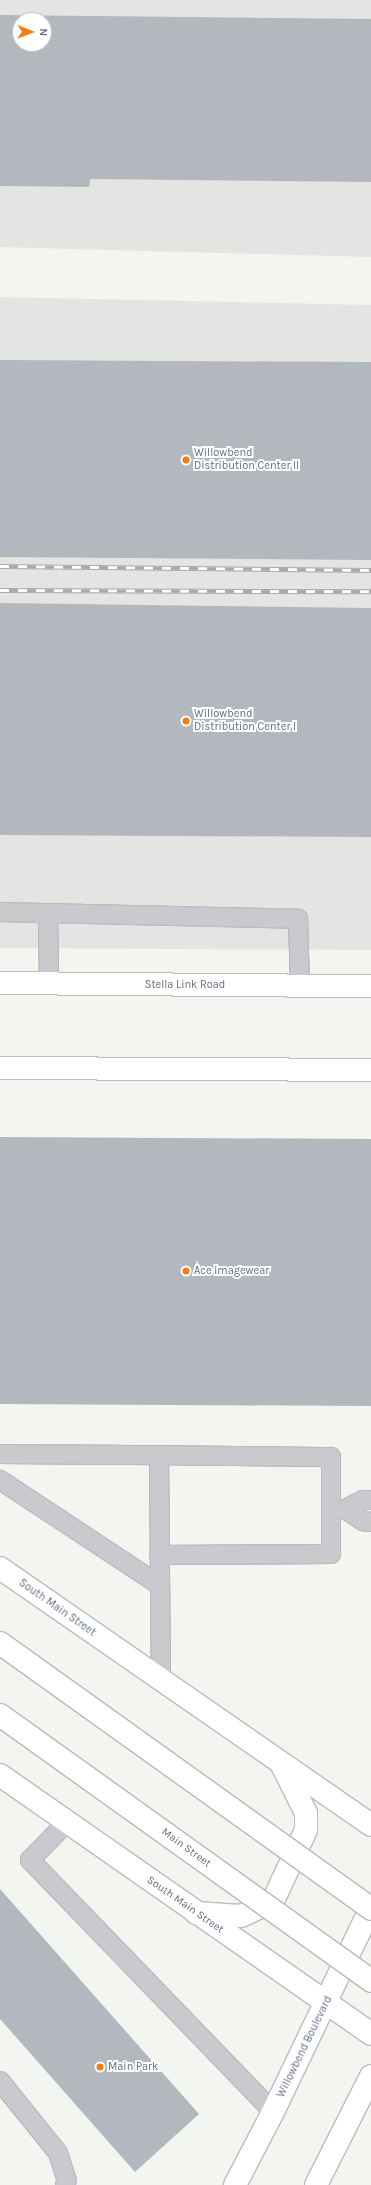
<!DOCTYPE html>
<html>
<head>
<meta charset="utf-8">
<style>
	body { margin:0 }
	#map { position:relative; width:371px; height:2185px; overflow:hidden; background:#f3f5f0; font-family:Karla,sans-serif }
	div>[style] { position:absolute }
	.built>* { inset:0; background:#e4e5e3 }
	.building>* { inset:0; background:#b3b7be }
	.roads { filter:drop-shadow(1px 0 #babcc2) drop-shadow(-1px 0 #babcc2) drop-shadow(0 1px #babcc2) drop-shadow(0 -1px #babcc2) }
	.service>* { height:18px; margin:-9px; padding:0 9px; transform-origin:9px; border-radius:9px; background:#c8cace }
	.secondary>* { height:22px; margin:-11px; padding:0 11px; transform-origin:11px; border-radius:11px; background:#fff }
	.rail>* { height:4.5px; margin-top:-2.25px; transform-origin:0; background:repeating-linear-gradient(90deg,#fff 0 9px,#a7aab2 0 18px); box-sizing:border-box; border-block:1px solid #a7aab2 }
	.bridges { filter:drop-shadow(1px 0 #b8b9bd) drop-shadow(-1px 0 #b8b9bd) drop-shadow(0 1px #b8b9bd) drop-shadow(0 -1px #b8b9bd) }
	.trunk-bridge>* { height:22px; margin:-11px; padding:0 11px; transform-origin:11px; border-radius:11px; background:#fff }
	.dots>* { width:11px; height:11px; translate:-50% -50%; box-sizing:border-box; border:2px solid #fff; border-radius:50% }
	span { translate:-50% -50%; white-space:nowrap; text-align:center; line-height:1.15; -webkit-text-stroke:4px #fff; paint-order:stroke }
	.poi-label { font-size:11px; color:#616b84 }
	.left { translate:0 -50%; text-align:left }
	.street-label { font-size:11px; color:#616b84 }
	.north { position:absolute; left:12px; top:12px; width:40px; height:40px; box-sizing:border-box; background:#fff; border:1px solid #c0c4ce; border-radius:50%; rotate:91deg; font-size:11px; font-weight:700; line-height:16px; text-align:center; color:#616b84 }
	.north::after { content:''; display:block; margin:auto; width:14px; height:18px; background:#f27e12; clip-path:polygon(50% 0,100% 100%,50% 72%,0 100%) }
</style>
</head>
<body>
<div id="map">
	<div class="built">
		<div style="clip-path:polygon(evenodd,0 0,371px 0,371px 257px,0 247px,0 0,20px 20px,44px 20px,44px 44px,20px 44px,20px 20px)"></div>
		<div style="clip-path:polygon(0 297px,371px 305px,371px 950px,0 948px)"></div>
	</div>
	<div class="building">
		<div style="clip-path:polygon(evenodd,0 15px,371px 19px,371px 182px,90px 179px,89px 187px,0 186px,0 15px,20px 20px,44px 20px,44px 44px,20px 44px,20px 20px)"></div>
		<div style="clip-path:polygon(0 360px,371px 362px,371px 560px,0 557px)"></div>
		<div style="clip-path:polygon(0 603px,371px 608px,371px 837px,0 835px)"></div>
		<div style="clip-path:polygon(0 1137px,371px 1139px,371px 1406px,0 1404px)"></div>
		<div style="clip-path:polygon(0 1889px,199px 2114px,135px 2172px,0 2019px)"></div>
	</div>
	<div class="roads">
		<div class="service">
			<div style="left:0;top:912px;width:298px;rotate:1.3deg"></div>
			<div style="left:298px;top:919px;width:66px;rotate:88.3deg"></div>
			<div style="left:48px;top:913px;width:71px;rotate:89.2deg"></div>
			<div style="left:0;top:1454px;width:159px;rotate:0.4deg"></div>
			<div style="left:159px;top:1455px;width:225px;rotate:89.5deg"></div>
			<div style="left:159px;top:1455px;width:172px;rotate:0.7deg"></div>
			<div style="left:331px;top:1457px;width:97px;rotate:90deg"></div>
			<div style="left:331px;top:1554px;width:172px;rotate:179.7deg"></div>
			<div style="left:0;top:1480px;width:191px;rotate:33.4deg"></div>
			<div style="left:371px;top:1500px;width:8px;rotate:180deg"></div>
			<div style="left:363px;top:1500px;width:20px;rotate:153deg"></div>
			<div style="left:345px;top:1509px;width:22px;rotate:34deg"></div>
			<div style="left:363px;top:1521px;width:8px;rotate:7deg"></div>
			<div style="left:67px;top:1822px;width:53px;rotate:134.2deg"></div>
			<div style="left:30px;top:1860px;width:350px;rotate:46deg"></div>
			<div style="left:0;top:2081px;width:92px;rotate:51.1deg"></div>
			<div style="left:58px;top:2153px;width:28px;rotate:72deg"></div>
			<div style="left:67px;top:2180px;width:5px;rotate:112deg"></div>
		</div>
		<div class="secondary">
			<div style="left:0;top:983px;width:371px;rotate:0.5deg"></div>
			<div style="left:0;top:1068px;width:371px;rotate:0.3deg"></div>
			<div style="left:0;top:1568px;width:451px;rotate:34.7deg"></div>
			<div style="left:0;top:1775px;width:452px;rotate:34.9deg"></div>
			<div style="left:196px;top:1913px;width:45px;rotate:3.8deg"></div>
			<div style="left:241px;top:1916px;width:35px;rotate:-25deg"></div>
			<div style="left:273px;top:1901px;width:78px;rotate:-65.1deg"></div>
			<div style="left:306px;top:1830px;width:17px;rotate:-90deg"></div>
			<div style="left:306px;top:1813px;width:54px;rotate:-116.6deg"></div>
			<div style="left:235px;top:2185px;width:82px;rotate:-62.5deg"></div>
			<div style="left:273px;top:2112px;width:227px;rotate:-64.4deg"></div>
			<div style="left:316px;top:2185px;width:122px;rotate:-63.2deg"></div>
		</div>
	</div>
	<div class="rail">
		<div style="left:0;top:566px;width:371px;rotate:0.6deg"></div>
		<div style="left:0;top:590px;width:371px;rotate:0.2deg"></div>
	</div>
	<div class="bridges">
		<div class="trunk-bridge">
			<div style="left:0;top:1643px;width:457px;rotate:35.6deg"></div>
			<div style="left:0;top:1715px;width:457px;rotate:35.6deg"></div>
		</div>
	</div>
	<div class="dots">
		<div style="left:186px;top:460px;background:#f27e12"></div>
		<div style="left:186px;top:721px;background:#f27e12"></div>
		<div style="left:186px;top:1271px;background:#f27e12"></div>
		<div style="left:100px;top:2067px;background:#f27e12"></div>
	</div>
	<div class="poi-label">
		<span class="left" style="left:194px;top:460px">Willowbend<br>Distribution Center II</span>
		<span class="left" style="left:194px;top:721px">Willowbend<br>Distribution Center I</span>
		<span class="left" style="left:194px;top:1271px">Ace Imagewear</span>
		<span class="left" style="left:108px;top:2067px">Main Park</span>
	</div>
	<div class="street-label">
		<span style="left:185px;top:985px">Stella Link Road</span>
		<span style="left:57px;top:1608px;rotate:35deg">South Main Street</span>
		<span style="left:186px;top:1848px;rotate:36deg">Main Street</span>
		<span style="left:185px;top:1905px;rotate:35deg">South Main Street</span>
		<span style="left:305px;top:2047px;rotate:-64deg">Willowbend Boulevard</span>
	</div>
	<div class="north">N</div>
</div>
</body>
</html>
